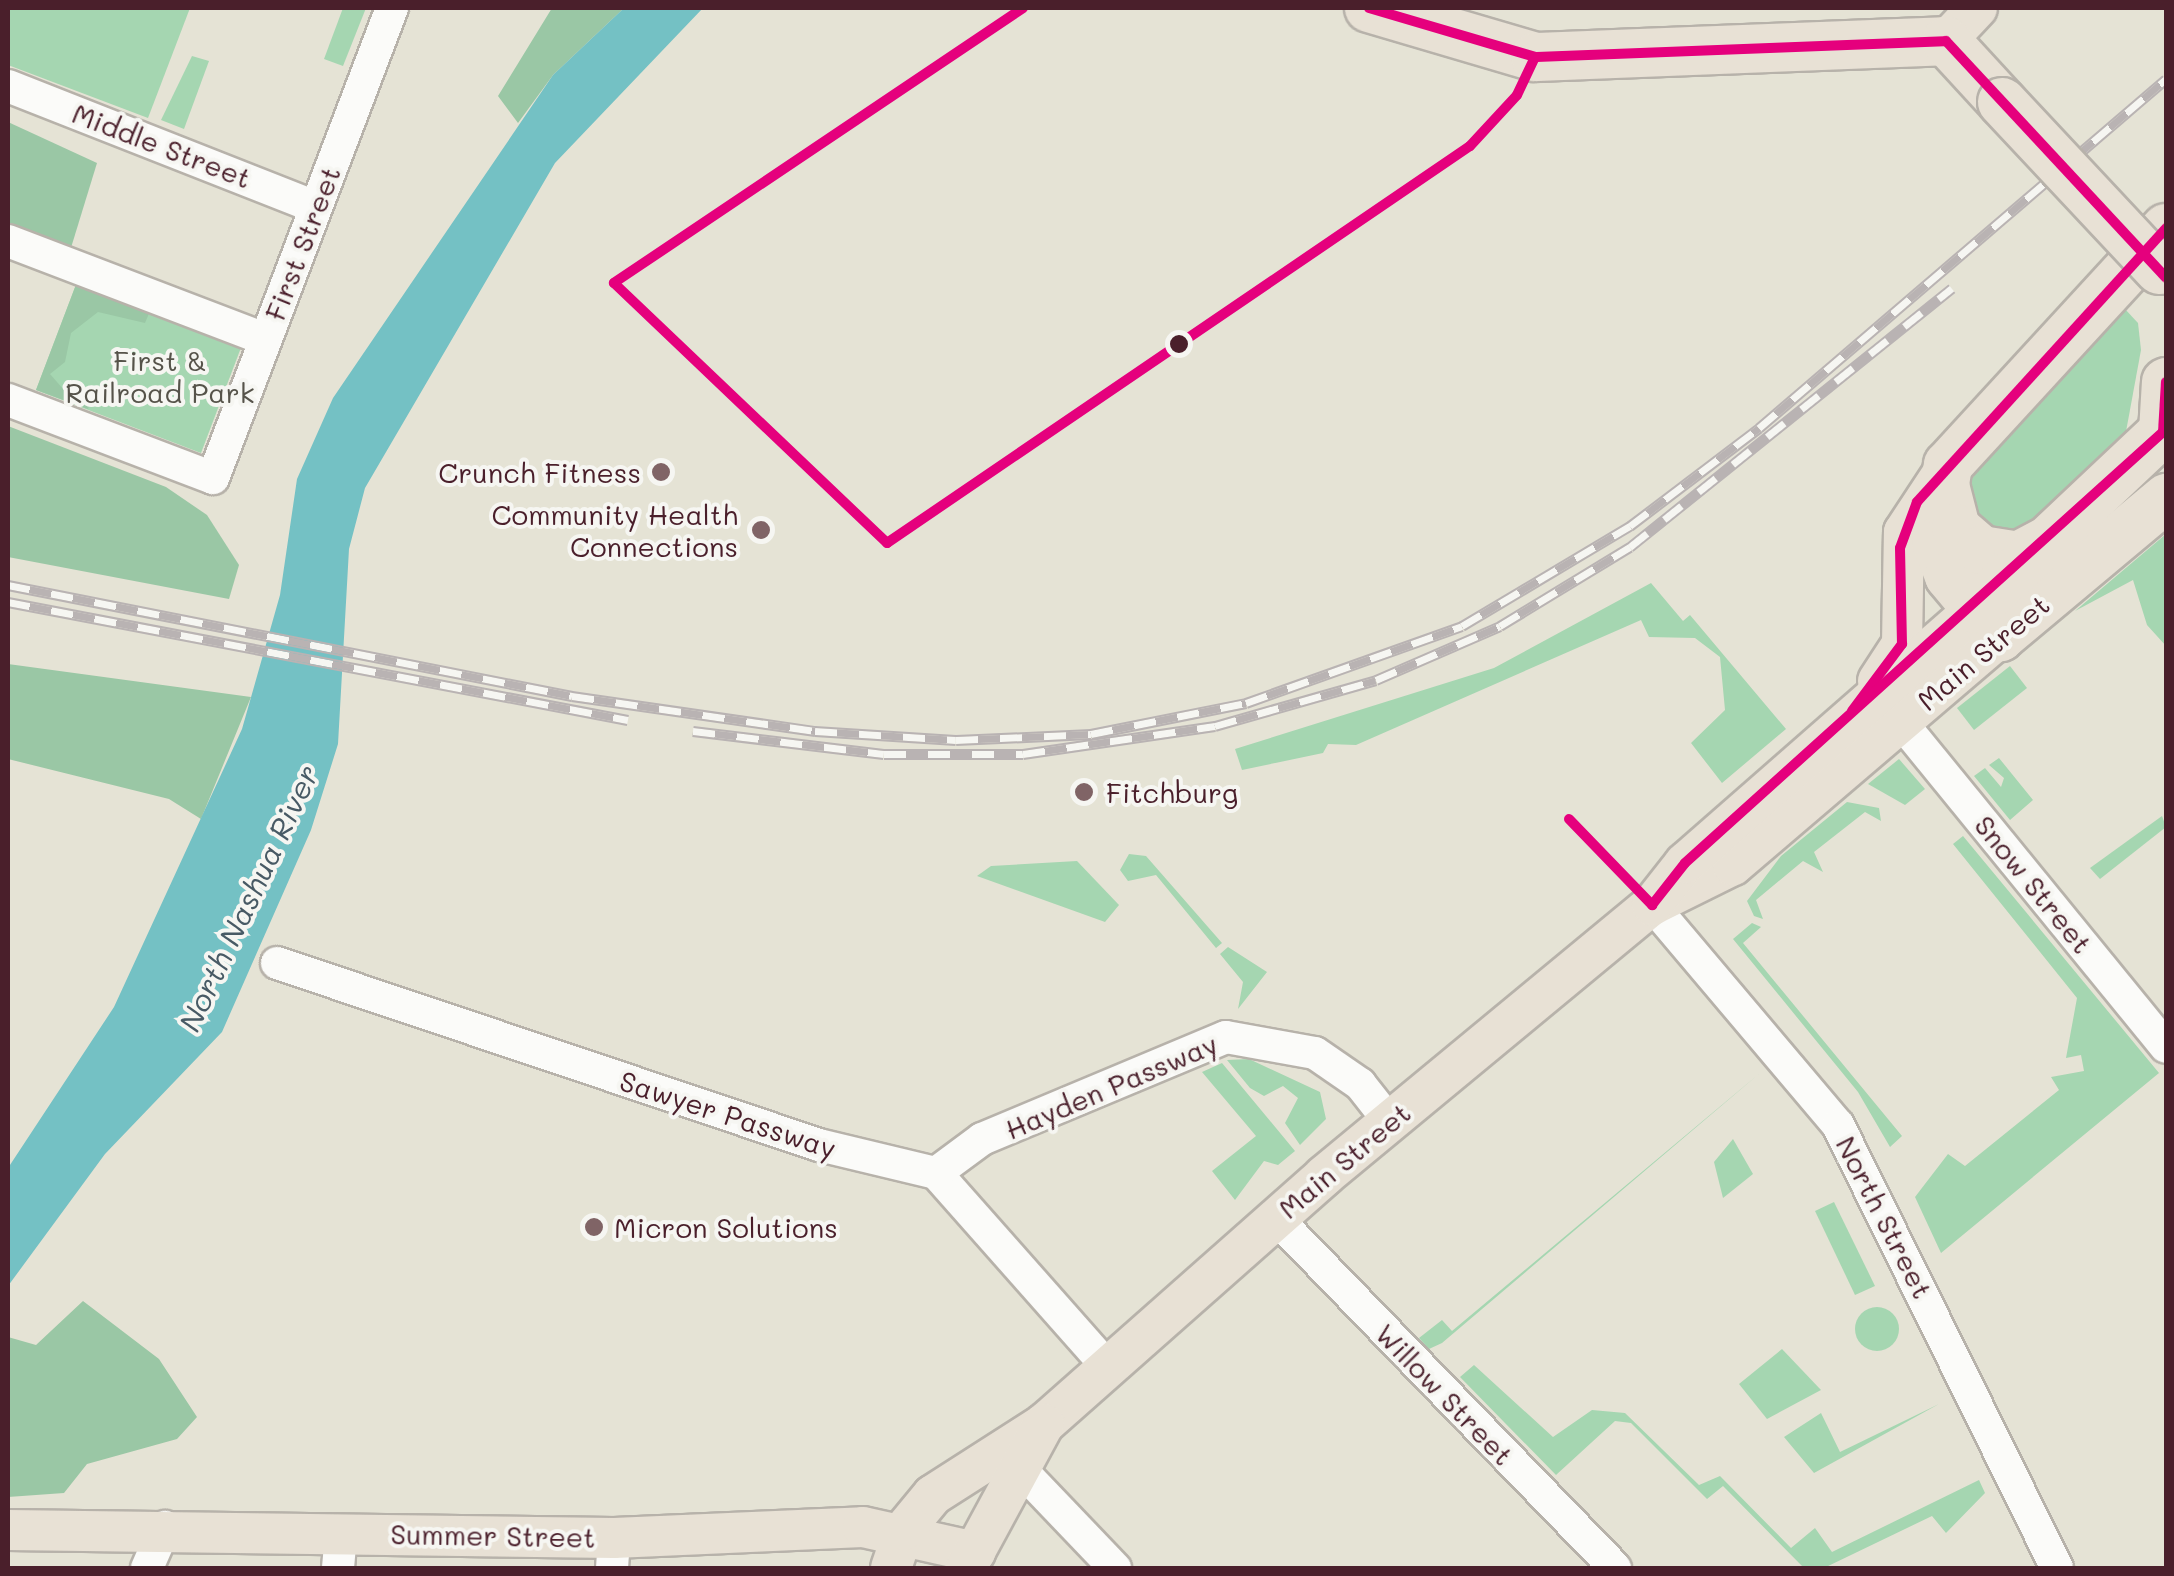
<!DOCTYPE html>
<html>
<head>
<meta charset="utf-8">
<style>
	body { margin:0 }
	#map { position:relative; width:2174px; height:1576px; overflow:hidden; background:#e5e3d5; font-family:Mali,sans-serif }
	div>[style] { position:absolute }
	.green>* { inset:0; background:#a5d6b1 }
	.round { border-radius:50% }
	.forest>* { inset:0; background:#9ac7a5 }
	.water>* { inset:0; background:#74c1c4 }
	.roads { filter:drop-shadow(2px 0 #b7b2aa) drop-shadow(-2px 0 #b7b2aa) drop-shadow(0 2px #b7b2aa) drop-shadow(0 -2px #b7b2aa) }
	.minor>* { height:32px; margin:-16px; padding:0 16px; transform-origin:16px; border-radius:16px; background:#fbfbf9 }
	.major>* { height:40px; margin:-20px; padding:0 20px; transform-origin:20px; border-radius:20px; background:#e8e1d5 }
	.highway>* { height:48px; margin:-24px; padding:0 24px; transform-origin:24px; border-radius:24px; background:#e8e1d5 }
	.rail>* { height:11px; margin-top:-5.5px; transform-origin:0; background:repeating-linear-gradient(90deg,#f6f6f2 0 22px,#b9b3b3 0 44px); box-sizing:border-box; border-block:2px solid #b9b3b3 }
	.bridges { filter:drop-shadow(2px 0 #b7b2aa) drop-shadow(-2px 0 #b7b2aa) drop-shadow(0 2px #b7b2aa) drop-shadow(0 -2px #b7b2aa) }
	.highway-bridge>* { height:48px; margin:-24px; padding:0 24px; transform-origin:24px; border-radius:24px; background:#e8e1d5 }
	.bus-1>* { height:10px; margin:-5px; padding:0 5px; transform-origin:5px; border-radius:5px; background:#e5007d }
	.dots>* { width:28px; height:28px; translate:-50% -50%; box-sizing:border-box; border:5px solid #f6f6f2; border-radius:50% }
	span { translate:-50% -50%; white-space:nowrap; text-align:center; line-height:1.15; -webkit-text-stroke:8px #f6f6f2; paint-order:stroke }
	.street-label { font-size:28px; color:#4a1f2b }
	.park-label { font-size:28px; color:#56534a }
	.poi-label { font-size:28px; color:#4a1f2b }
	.right { translate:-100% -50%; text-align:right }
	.left { translate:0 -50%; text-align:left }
	.water-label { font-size:30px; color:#485a65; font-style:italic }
	.frame { position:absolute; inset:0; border:10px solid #4a1f2b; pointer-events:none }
</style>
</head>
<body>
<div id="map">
	<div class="green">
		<div style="clip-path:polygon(8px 8px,190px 8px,148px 118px,8px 65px)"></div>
		<div style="clip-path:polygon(343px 8px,366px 8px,343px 66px,324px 59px)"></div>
		<div style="clip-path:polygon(192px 56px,209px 61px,184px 129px,161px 120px)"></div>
		<div style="clip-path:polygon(77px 282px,242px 345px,201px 453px,36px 390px)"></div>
		<div style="clip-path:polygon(2124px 308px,2138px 323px,2141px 350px,2125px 437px,2024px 528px,1997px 532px,1978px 519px,1967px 486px,1978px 470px)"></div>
		<div style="clip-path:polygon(2166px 534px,2166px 646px,2147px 625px,2133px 580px,2075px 611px)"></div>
		<div style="clip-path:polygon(1651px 583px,1683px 621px,1690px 615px,1786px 729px,1722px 783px,1691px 743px,1725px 710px,1720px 657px,1695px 638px,1649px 637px,1641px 620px,1356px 745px,1328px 744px,1323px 753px,1242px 770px,1235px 749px,1494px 668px)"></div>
		<div style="clip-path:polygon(2010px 666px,2027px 688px,1974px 730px,1957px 708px)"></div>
		<div style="clip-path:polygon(1999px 758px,2033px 800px,2010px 820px,1974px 776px,1985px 768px,2001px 787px,2004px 778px,1989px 765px)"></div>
		<div style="clip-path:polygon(1899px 759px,1925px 789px,1905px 805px,1868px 784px)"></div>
		<div style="clip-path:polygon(1847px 802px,1879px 808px,1881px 821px,1865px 812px,1814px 852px,1823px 872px,1803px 861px,1756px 900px,1763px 919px,1754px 916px,1747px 901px,1781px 856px)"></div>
		<div style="clip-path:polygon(2162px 816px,2166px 827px,2100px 879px,2090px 868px)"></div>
		<div style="clip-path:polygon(1963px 836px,2159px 1073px,1941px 1253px,1915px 1197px,1948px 1154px,1965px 1166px,2059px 1090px,2051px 1077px,2084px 1071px,2081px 1055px,2066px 1058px,2077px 998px,1953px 844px)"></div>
		<div style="clip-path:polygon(1129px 854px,1146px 856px,1222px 943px,1216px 948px,1156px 875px,1128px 881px,1120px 870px)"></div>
		<div style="clip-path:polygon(1077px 861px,1119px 905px,1105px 922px,977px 876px,991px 866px)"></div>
		<div style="clip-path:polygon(1752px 923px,1761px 927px,1743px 943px,1902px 1136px,1890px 1147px,1858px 1092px,1733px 939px)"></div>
		<div style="clip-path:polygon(1228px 947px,1267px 972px,1238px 1009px,1243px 982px,1220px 954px)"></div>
		<div style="clip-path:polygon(1249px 1059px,1320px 1092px,1326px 1119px,1300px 1145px,1285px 1123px,1298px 1098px,1283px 1086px,1264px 1096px,1250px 1088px,1227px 1060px)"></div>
		<div style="clip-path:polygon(1222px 1063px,1295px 1151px,1278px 1165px,1264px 1161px,1235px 1200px,1212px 1171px,1256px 1136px,1202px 1072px)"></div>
		<div style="clip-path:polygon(1760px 1073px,1442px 1343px,1429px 1349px,1419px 1338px,1442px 1320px,1452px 1331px)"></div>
		<div style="clip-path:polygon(1733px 1139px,1753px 1174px,1723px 1198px,1714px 1162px)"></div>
		<div style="clip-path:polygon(1834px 1202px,1875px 1286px,1855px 1295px,1815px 1211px)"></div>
		<div class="round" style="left:1855px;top:1307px;width:44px;height:44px"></div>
		<div style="clip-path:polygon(1782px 1349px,1821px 1390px,1767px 1419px,1739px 1384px)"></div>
		<div style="clip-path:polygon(1474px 1365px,1553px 1437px,1592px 1410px,1625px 1413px,1699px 1485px,1720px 1476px,1791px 1548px,1815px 1528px,1832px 1552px,1979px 1480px,1985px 1493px,1946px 1533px,1932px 1516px,1824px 1568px,1804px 1568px,1723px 1486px,1707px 1499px,1631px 1423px,1615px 1421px,1556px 1475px,1460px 1377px)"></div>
		<div style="clip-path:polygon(1939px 1404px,1814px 1473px,1784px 1437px,1821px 1413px,1840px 1452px)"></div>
	</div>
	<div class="forest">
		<div style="clip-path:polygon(552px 8px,624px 8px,553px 75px,518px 123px,498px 96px)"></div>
		<div style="clip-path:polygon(8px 122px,97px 163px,70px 251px,8px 232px)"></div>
		<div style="clip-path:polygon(77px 282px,150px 311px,145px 323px,98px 312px,71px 333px,65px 362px,50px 374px,64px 390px,76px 382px,93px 395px,88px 409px,36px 390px)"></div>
		<div style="clip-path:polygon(8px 426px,166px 487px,207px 515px,239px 565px,229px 599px,8px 557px)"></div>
		<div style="clip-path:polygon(8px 664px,251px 697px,201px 819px,169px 799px,8px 759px)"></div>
		<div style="clip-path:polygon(83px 1301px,159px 1359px,197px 1417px,177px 1439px,87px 1464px,64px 1493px,8px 1497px,8px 1337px,36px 1345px)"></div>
	</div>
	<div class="water">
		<div style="clip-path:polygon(624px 8px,703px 8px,555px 163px,365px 488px,349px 549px,338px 744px,311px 830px,222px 1032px,105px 1154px,8px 1286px,8px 1168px,114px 1007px,242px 729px,280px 595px,297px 479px,333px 398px,553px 75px)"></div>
	</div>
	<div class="roads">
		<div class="minor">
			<div style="left:8px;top:86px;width:330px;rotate:21.5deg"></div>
			<div style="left:8px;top:241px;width:274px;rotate:20.9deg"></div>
			<div style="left:8px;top:400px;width:219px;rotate:20.8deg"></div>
			<div style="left:213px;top:478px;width:503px;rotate:-69.15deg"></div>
			<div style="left:1901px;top:722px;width:419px;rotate:50.8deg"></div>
			<div style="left:1652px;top:905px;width:288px;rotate:49.8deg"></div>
			<div style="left:1838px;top:1125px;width:494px;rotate:63.7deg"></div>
			<div style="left:277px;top:963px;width:572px;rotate:18.56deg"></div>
			<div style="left:819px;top:1145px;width:120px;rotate:13.5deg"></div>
			<div style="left:936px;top:1173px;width:256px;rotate:48.5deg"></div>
			<div style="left:936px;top:1173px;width:57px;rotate:-36.5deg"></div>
			<div style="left:982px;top:1139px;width:264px;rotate:-22.7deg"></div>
			<div style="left:1226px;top:1037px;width:90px;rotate:10.2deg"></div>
			<div style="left:1315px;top:1053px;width:55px;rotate:34.6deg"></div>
			<div style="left:1360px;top:1084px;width:47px;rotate:51.9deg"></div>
			<div style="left:1276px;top:1218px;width:487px;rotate:45.9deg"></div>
			<div style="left:1004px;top:1452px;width:161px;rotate:46.3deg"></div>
			<div style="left:147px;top:1568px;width:45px;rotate:-66.3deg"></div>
			<div style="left:338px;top:1568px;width:36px;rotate:-85deg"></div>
			<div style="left:612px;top:1568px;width:30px;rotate:-86deg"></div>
		</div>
		<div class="major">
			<div style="left:1946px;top:41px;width:45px;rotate:-46.8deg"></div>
			<div style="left:1878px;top:681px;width:44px;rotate:-57deg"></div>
			<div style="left:1902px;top:644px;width:112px;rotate:-89deg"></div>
			<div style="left:1904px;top:532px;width:80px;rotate:-56.7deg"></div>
			<div style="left:1652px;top:905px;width:90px;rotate:-26.3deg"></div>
			<div style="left:1733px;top:865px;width:351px;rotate:-40.5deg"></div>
			<div style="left:8px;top:1530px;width:606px;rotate:0.76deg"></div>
			<div style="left:614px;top:1538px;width:249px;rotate:-2.5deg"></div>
			<div style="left:863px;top:1527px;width:115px;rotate:12.6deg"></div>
			<div style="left:891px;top:1568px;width:40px;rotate:-71.1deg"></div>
			<div style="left:904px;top:1530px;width:45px;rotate:-50.4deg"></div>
			<div style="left:933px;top:1495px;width:132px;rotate:-32.6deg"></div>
			<div style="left:1044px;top:1424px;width:374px;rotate:-41.5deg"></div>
			<div style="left:1324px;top:1176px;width:425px;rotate:-39.6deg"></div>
			<div style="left:1652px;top:905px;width:53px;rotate:-51.8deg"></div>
			<div style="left:1685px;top:863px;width:386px;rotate:-41.2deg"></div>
			<div style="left:966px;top:1568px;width:164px;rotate:-61.6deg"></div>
		</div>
		<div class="highway">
			<div style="left:1369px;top:8px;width:173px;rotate:16.4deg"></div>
			<div style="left:1535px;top:57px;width:411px;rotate:-2.2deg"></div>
			<div style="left:1946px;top:41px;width:83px;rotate:47.4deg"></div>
			<div style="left:2166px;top:228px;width:322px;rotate:132.6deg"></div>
			<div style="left:1948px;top:465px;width:78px;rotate:98.9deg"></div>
			<div style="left:1936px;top:542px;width:36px;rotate:69deg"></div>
			<div style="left:1949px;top:576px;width:80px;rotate:50.1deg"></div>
			<div style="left:2000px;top:637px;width:217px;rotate:-39.9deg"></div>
			<div style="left:2163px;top:432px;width:50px;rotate:-86.6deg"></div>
			<div style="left:1946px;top:489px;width:40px;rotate:75.6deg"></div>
			<div style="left:1956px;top:528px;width:33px;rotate:41deg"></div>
			<div style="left:1981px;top:550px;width:37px;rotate:9deg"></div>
			<div style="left:2018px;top:556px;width:30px;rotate:-28deg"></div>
			<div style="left:1975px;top:609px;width:262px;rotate:-43.3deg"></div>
		</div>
	</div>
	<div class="rail">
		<div style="left:8px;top:585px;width:575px;rotate:11.13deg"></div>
		<div style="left:572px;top:696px;width:246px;rotate:8.2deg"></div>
		<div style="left:815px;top:731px;width:141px;rotate:3.7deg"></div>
		<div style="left:956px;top:740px;width:135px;rotate:-2.5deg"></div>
		<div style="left:1091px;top:734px;width:158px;rotate:-11.3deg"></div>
		<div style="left:1246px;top:703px;width:229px;rotate:-19.6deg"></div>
		<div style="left:1462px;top:626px;width:196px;rotate:-30.8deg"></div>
		<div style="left:1630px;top:526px;width:162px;rotate:-37.2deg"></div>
		<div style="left:1759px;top:428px;width:536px;rotate:-40.61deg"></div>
		<div style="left:8px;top:602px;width:631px;rotate:10.78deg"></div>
		<div style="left:693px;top:731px;width:192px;rotate:6.9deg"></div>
		<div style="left:884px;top:754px;width:139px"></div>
		<div style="left:1023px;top:754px;width:194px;rotate:-8.3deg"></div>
		<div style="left:1215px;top:726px;width:167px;rotate:-15.9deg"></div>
		<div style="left:1376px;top:680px;width:135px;rotate:-23.5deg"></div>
		<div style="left:1500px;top:626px;width:152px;rotate:-31.3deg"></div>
		<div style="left:1630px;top:547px;width:413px;rotate:-38.8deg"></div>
	</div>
	<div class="bridges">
		<div class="highway-bridge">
			<div style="left:2002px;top:102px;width:230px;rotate:46.9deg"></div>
		</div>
	</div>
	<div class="bus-1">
		<div style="left:1023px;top:8px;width:493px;rotate:146.1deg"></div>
		<div style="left:614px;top:283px;width:377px;rotate:43.6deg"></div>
		<div style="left:887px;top:543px;width:705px;rotate:-34.25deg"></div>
		<div style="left:1470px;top:146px;width:69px;rotate:-47.3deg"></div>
		<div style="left:1517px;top:95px;width:42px;rotate:-64.7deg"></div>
		<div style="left:1369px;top:8px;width:173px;rotate:16.4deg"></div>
		<div style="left:1535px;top:57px;width:411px;rotate:-2.2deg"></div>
		<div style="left:1946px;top:41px;width:323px;rotate:47.1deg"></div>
		<div style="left:1852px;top:711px;width:84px;rotate:-53.3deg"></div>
		<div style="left:1902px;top:644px;width:96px;rotate:-91.2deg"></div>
		<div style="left:1900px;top:548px;width:49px;rotate:-69.7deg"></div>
		<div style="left:1917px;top:502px;width:370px;rotate:-47.7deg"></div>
		<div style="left:1569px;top:819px;width:120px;rotate:46deg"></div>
		<div style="left:1652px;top:905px;width:53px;rotate:-51.8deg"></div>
		<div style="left:1685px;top:863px;width:644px;rotate:-42.04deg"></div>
		<div style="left:2163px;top:432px;width:50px;rotate:-86.6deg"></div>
	</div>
	<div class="dots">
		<div style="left:1179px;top:344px;background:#4a1f2b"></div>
		<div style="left:661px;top:472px;background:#806466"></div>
		<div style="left:761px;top:530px;background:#806466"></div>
		<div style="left:1084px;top:792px;background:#806466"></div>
		<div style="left:594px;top:1227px;background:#806466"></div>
	</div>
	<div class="street-label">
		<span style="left:162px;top:145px;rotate:21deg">Middle Street</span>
		<span style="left:302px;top:243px;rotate:-69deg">First Street</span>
		<span style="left:1983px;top:652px;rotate:-40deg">Main Street</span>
		<span style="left:2034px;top:884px;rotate:51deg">Snow Street</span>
		<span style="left:1111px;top:1086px;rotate:-23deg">Hayden Passway</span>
		<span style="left:728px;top:1114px;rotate:18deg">Sawyer Passway</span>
		<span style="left:1344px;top:1160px;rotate:-40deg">Main Street</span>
		<span style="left:1885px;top:1217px;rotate:63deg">North Street</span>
		<span style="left:1445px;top:1394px;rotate:46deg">Willow Street</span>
		<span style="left:493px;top:1535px;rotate:1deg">Summer Street</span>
	</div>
	<div class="park-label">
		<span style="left:160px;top:376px">First &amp;<br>Railroad Park</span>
	</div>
	<div class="poi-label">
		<span class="right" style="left:641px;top:472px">Crunch Fitness</span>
		<span class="right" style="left:738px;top:530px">Community Health<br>Connections</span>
		<span class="left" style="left:1106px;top:792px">Fitchburg</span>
		<span class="left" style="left:614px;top:1227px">Micron Solutions</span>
	</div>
	<div class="water-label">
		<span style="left:248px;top:898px;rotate:-65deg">North Nashua River</span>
	</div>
	<div class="frame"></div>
</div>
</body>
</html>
